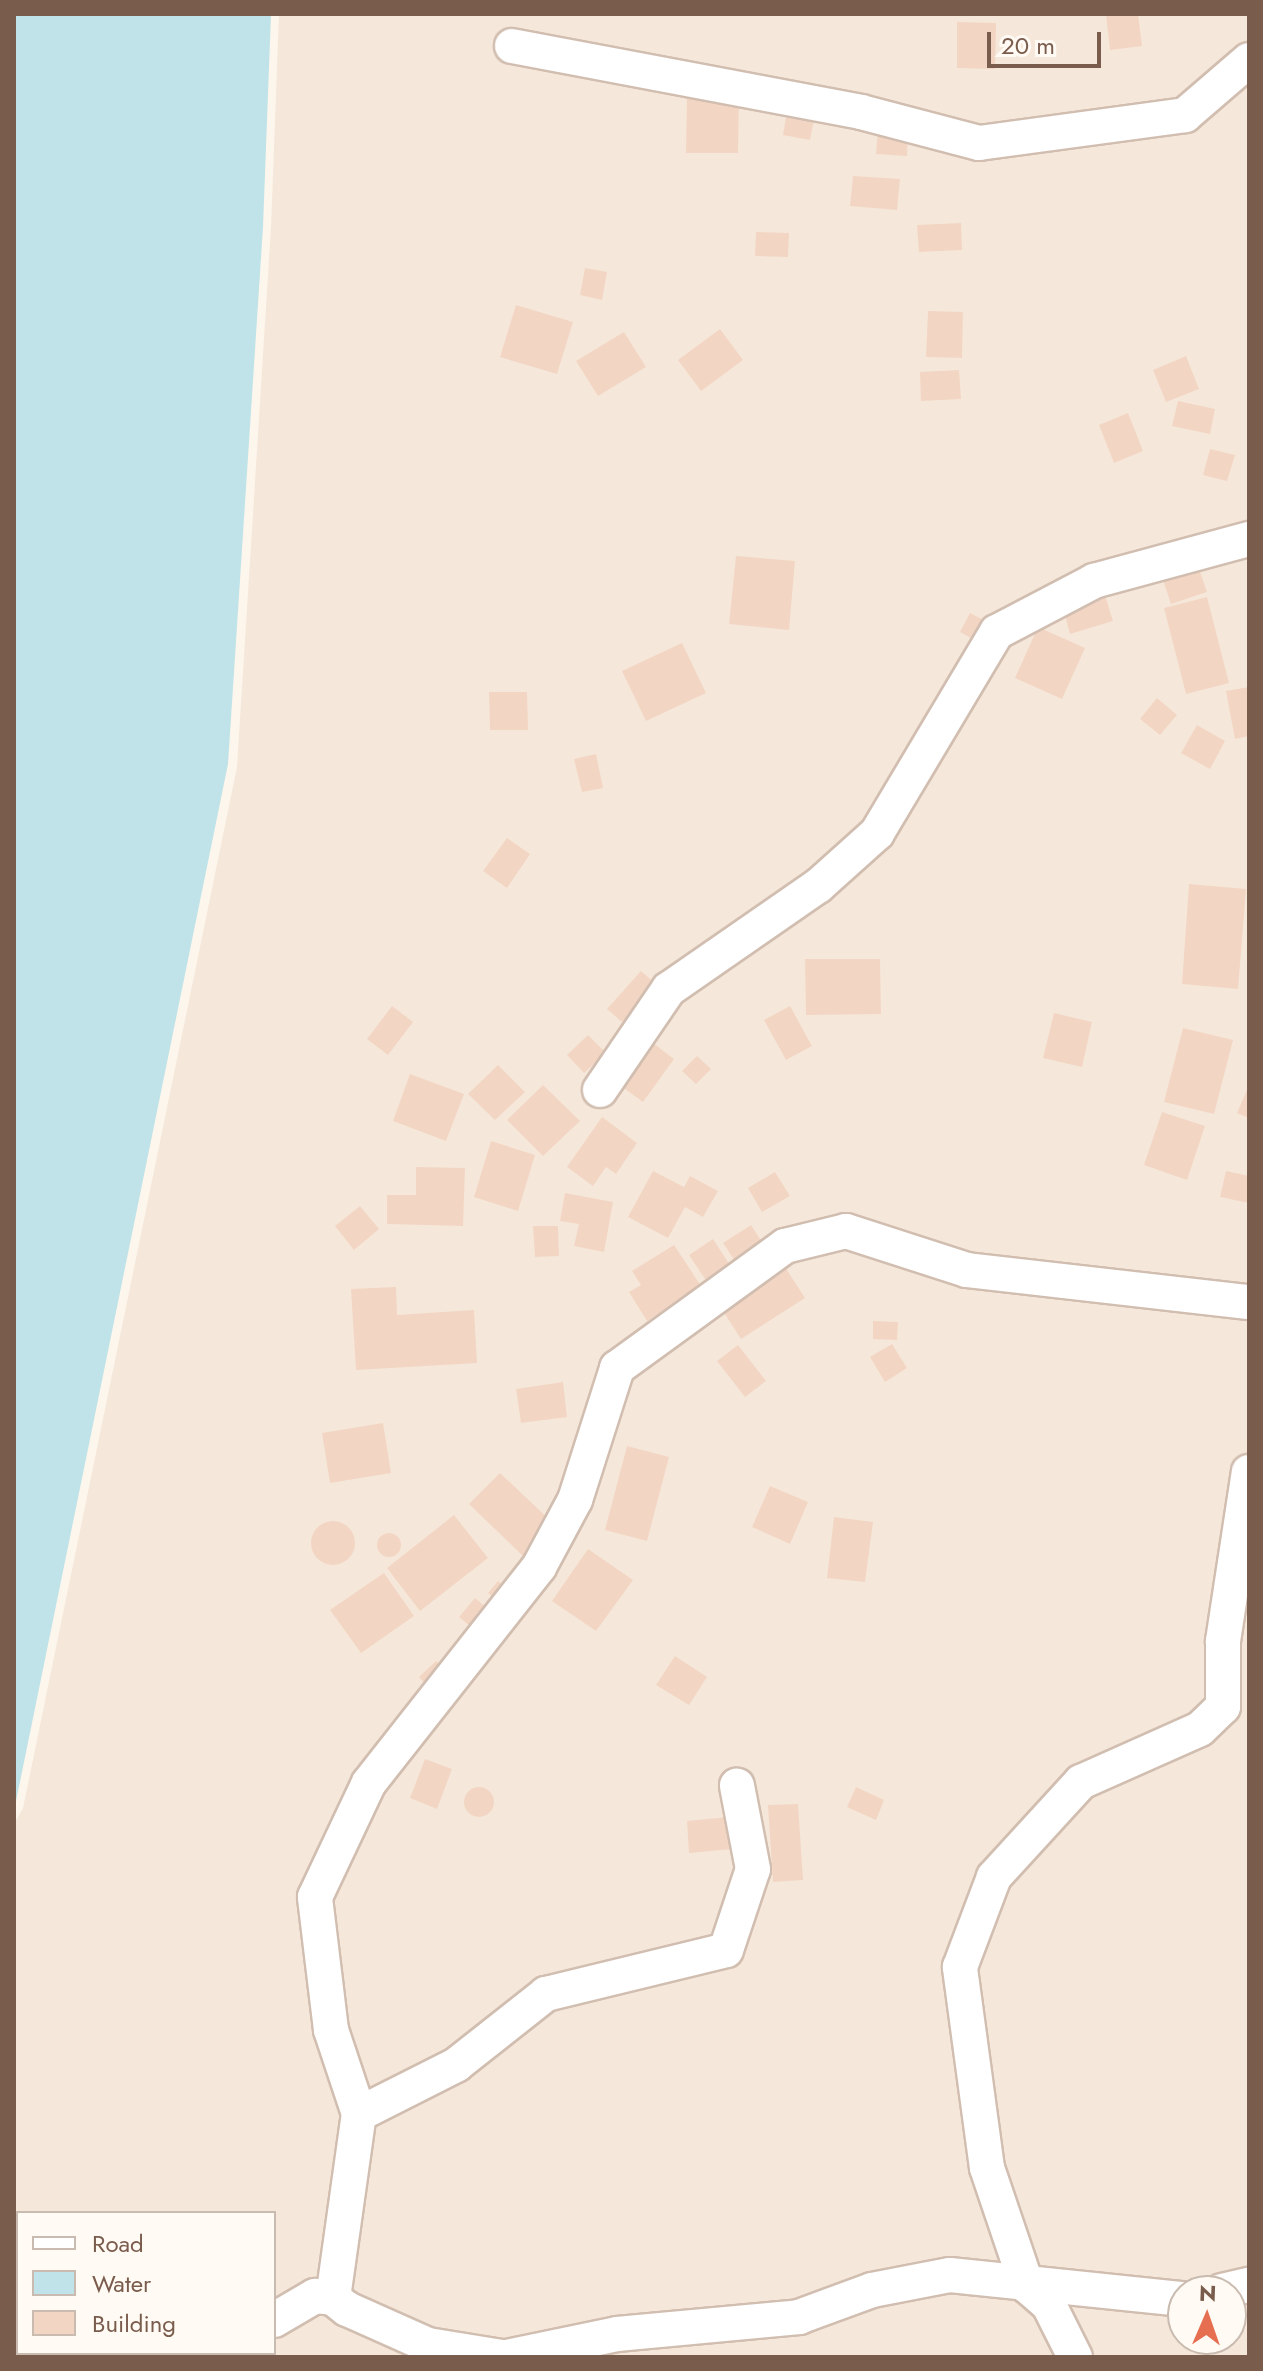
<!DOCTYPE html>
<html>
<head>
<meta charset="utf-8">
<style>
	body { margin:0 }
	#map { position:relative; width:1263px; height:2371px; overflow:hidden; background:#fdf6ec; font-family:Jost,sans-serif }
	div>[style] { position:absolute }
	.residential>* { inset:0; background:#f5e8da }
	.water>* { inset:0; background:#bfe3e8 }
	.building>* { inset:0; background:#f3d5c3 }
	.round { border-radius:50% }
	.roads { filter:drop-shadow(2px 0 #d1beb0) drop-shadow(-2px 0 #d1beb0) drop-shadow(0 2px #d1beb0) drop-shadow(0 -2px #d1beb0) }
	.street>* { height:34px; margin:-17px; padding:0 17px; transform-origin:17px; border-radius:17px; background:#fff }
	span { translate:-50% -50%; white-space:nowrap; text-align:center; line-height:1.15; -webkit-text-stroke:8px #fffaf3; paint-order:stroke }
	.frame { position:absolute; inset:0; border:16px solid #7a5c4d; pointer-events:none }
	.legend { position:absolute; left:16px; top:2211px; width:260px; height:144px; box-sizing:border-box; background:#fffaf3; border:2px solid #cabbb1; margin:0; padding:10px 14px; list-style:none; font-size:24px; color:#7a5c4d }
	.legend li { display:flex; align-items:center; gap:16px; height:40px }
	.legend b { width:40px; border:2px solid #cabbb1 }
	.north { position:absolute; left:1167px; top:2275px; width:80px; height:80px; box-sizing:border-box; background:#fffaf3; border:2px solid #cabbb1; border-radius:50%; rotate:2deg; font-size:22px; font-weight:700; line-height:32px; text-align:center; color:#7a5c4d }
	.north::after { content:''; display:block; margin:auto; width:28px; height:36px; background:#e76f51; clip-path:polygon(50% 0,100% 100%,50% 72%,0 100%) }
	.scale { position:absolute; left:987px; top:32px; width:114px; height:36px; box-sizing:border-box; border:4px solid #7a5c4d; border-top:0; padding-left:10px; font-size:24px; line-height:28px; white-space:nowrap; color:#7a5c4d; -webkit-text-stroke:6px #fffaf3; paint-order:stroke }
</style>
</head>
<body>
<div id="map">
	<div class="residential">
		<div style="clip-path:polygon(evenodd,279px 14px,1249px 14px,1249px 2357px,14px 2357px,14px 1824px,23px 1808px,237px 767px,271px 227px,279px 14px,18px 2213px,274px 2213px,274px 2353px,18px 2353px,18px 2213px,279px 14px,1183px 2291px,1231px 2291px,1231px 2339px,1183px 2339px,1183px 2291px)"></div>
	</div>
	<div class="water">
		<div style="clip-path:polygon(14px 14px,271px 14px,263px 227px,228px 764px,14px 1811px)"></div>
	</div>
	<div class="building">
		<div style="clip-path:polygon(1106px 14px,1138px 14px,1142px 46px,1110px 50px)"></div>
		<div style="clip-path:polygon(957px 22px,996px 23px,995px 69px,957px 68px)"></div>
		<div style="clip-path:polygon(687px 96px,739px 97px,738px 153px,686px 153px)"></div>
		<div style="clip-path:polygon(788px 104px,816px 109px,810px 140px,783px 135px)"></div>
		<div style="clip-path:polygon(878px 129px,908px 131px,907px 156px,876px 154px)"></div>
		<div style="clip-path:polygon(853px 176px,900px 179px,897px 210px,850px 206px)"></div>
		<div style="clip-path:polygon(961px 223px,962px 250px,919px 252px,917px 225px)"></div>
		<div style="clip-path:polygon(756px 232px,789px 233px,788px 257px,755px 256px)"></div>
		<div style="clip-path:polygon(585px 268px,607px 272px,602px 300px,580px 295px)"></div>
		<div style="clip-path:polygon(516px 305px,573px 322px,557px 374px,500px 357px)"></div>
		<div style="clip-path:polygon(928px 311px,963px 312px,962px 358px,926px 357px)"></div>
		<div style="clip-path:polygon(720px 329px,743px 360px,701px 391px,678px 360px)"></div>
		<div style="clip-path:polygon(624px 332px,646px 367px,598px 396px,576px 361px)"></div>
		<div style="clip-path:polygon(1186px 356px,1199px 389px,1166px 402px,1153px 370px)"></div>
		<div style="clip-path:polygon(959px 370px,961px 399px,921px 401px,920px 372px)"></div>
		<div style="clip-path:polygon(1178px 401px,1215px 409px,1210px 434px,1172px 426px)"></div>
		<div style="clip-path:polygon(1128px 413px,1143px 451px,1114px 463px,1099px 425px)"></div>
		<div style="clip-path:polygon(1210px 449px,1235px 455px,1227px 481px,1203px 475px)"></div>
		<div style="clip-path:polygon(736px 556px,795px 561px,789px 630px,729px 624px)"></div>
		<div style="clip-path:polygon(1196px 560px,1207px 592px,1171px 604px,1160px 571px)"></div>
		<div style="clip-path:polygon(1104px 592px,1113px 621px,1070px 634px,1062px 604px)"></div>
		<div style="clip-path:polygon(1207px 597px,1229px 683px,1186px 694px,1164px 608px)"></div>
		<div style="clip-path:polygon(970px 613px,991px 624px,980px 643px,960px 632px)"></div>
		<div style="clip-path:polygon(1038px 627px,1085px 648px,1062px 699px,1015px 678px)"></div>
		<div style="clip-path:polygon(682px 643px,706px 693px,646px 721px,622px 671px)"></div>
		<div style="clip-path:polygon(1249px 687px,1249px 736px,1235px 739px,1226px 691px)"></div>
		<div style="clip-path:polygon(489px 692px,527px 692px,528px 730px,490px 730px)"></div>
		<div style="clip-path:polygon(1157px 698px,1177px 715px,1160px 735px,1140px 719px)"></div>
		<div style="clip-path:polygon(1197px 725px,1225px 741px,1210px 769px,1181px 753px)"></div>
		<div style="clip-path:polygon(596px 754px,603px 788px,582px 792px,574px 759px)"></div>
		<div style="clip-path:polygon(507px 838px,530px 854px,507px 888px,483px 871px)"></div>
		<div style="clip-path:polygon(1189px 884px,1246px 889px,1238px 989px,1182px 984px)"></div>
		<div style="clip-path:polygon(805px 959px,880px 959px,881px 1014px,806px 1015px)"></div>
		<div style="clip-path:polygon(641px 971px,656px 984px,622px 1022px,607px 1009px)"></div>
		<div style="clip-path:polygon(392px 1006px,413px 1022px,388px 1055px,367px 1039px)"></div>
		<div style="clip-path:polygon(790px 1006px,812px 1046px,786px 1060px,764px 1020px)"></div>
		<div style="clip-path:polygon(1054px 1013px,1092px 1022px,1082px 1067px,1043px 1058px)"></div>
		<div style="clip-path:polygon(1183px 1028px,1233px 1040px,1214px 1114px,1164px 1102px)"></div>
		<div style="clip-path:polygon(588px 1035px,606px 1053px,584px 1073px,567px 1055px)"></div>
		<div style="clip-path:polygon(653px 1043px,674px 1059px,643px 1102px,621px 1086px)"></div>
		<div style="clip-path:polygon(697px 1056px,711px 1069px,696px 1084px,682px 1071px)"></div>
		<div style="clip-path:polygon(498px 1065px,525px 1092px,495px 1120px,468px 1094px)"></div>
		<div style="clip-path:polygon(410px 1074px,464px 1094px,446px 1141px,393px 1121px)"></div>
		<div style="clip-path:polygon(543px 1085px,580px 1121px,543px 1156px,507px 1120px)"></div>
		<div style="clip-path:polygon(1249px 1085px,1249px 1118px,1237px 1113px)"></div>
		<div style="clip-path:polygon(1162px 1112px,1205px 1126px,1187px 1180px,1144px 1165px)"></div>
		<div style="clip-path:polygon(602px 1117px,637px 1143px,616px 1174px,606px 1167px,593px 1186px,567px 1167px)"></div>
		<div style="clip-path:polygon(491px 1141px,535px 1155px,518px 1211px,474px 1197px)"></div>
		<div style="clip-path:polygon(416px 1167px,465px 1168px,463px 1226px,387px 1224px,387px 1195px,416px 1195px)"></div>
		<div style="clip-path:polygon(653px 1171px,684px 1187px,690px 1176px,718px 1191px,703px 1217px,685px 1207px,668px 1238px,628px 1217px)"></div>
		<div style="clip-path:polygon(1226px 1171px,1249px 1176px,1249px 1203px,1220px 1197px)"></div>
		<div style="clip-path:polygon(775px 1172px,790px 1196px,762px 1212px,748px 1188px)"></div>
		<div style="clip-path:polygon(565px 1193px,613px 1202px,604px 1252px,574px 1246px,579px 1224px,560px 1221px)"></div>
		<div style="clip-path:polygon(360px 1206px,379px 1229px,354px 1250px,335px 1226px)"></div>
		<div style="clip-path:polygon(751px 1225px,767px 1250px,739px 1267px,723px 1243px)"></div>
		<div style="clip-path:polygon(533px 1226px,558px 1226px,559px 1256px,535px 1257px)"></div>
		<div style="clip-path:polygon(713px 1239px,733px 1270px,709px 1285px,689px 1255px)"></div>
		<div style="clip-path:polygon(674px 1245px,701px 1286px,647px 1321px,629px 1292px,641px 1285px,632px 1271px)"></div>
		<div style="clip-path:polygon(785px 1267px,805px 1298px,741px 1339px,721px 1308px)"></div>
		<div style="clip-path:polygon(396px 1287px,397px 1315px,474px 1310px,477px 1363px,356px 1370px,351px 1289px)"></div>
		<div style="clip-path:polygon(873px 1321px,898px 1322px,897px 1340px,873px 1339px)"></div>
		<div style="clip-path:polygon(892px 1344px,907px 1368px,885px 1382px,870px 1357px)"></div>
		<div style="clip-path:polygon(738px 1345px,766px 1381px,745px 1397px,717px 1361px)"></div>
		<div style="clip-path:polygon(563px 1382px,567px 1417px,521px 1423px,516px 1389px)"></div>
		<div style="clip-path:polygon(383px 1423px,391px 1473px,330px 1483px,322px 1433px)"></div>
		<div style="clip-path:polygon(627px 1446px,669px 1457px,647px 1541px,605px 1530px)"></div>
		<div style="clip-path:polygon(500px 1473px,555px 1525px,524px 1557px,469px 1504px)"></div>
		<div style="clip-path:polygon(770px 1486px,808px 1502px,790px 1544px,752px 1527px)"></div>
		<div style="clip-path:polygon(454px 1515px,488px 1558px,420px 1611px,387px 1568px)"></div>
		<div style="clip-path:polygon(834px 1517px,873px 1522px,865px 1582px,827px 1578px)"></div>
		<div class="round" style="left:311px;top:1521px;width:44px;height:44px"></div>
		<div class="round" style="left:377px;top:1533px;width:24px;height:24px"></div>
		<div style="clip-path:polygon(588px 1549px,633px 1580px,596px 1631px,552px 1601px)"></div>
		<div style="clip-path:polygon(384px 1573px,414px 1616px,361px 1653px,330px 1610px)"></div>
		<div style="clip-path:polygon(498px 1581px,513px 1593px,503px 1606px,488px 1593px)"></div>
		<div style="clip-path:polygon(475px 1598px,496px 1616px,480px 1634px,459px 1617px)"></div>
		<div style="clip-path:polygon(675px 1656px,707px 1677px,689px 1705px,656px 1685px)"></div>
		<div style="clip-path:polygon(436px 1661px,449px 1674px,432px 1691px,419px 1677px)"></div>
		<div style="clip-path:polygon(425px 1759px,452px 1769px,437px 1809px,410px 1798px)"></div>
		<div style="clip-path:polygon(856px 1787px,884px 1800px,876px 1820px,847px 1807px)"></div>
		<div class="round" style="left:464px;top:1787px;width:30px;height:30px"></div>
		<div style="clip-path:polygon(798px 1804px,803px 1880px,773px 1882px,768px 1805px)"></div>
		<div style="clip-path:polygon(728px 1817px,732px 1849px,689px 1853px,687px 1821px)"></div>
	</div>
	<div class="roads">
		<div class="street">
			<div style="left:512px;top:46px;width:355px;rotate:10.7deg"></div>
			<div style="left:861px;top:112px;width:122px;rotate:14.7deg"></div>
			<div style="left:979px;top:143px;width:208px;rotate:-7.7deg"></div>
			<div style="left:1185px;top:115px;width:84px;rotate:-40.7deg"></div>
			<div style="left:600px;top:1090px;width:122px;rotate:-55.7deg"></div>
			<div style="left:669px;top:989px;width:181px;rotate:-34.7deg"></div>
			<div style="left:818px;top:886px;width:79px;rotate:-41.9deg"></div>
			<div style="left:877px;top:833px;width:234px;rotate:-59.2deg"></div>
			<div style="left:997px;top:632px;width:110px;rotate:-27.7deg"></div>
			<div style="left:1094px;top:581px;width:161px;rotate:-15.2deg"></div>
			<div style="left:359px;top:2114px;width:109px;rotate:-26.8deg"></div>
			<div style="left:456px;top:2065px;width:115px;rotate:-38.3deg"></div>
			<div style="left:546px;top:1994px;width:185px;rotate:-13.7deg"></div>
			<div style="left:726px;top:1950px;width:85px;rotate:-71.6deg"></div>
			<div style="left:753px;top:1869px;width:85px;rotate:-100.9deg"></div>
			<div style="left:1222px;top:2291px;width:28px;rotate:-13deg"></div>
			<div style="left:274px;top:2320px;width:48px;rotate:-30.3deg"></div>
			<div style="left:315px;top:2296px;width:18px;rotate:6deg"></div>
			<div style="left:228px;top:2357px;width:4px;rotate:-63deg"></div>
			<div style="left:502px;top:2357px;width:75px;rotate:-170.8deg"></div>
			<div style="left:428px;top:2345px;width:89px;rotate:-156deg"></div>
			<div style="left:347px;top:2309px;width:18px;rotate:-142deg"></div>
			<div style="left:333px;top:2298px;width:186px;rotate:-82deg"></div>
			<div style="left:359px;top:2114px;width:89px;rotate:-108.4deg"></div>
			<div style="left:331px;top:2030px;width:134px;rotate:-96.9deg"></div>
			<div style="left:315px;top:1897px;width:126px;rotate:-64.7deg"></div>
			<div style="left:369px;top:1783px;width:275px;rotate:-51.8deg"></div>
			<div style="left:539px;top:1567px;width:76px;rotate:-61.8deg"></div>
			<div style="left:575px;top:1500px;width:139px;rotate:-72.3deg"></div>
			<div style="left:617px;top:1368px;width:208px;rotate:-36deg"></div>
			<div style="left:785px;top:1246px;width:63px;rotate:-13.8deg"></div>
			<div style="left:846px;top:1231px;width:127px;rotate:17.9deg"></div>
			<div style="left:967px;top:1270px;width:284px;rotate:6.5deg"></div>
			<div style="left:507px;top:2357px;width:112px;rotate:-11.8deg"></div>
			<div style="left:617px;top:2334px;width:183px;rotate:-5.3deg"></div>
			<div style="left:799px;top:2317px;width:78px;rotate:-20.3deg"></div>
			<div style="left:872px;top:2290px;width:79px;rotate:-10.9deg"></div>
			<div style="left:950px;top:2275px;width:234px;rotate:5.9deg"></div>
			<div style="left:1075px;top:2357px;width:58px;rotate:-116.6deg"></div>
			<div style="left:1049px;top:2305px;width:29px;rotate:-139deg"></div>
			<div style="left:1027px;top:2286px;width:125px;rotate:-108.7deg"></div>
			<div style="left:987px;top:2168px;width:203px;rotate:-97.7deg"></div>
			<div style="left:960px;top:1967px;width:96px;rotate:-69.3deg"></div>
			<div style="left:994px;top:1877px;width:129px;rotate:-47.5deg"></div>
			<div style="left:1081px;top:1782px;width:130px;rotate:-24deg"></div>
			<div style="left:1200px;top:1729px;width:32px;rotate:-44deg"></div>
			<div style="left:1223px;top:1707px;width:66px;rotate:-90deg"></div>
			<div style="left:1223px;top:1641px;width:171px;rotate:-81.3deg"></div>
		</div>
	</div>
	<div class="frame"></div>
	<ul class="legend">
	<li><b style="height:10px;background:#fff"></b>Road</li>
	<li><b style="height:22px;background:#bfe3e8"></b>Water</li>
	<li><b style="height:22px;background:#f3d5c3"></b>Building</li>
	</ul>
	<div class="north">N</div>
	<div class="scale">20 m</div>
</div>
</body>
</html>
